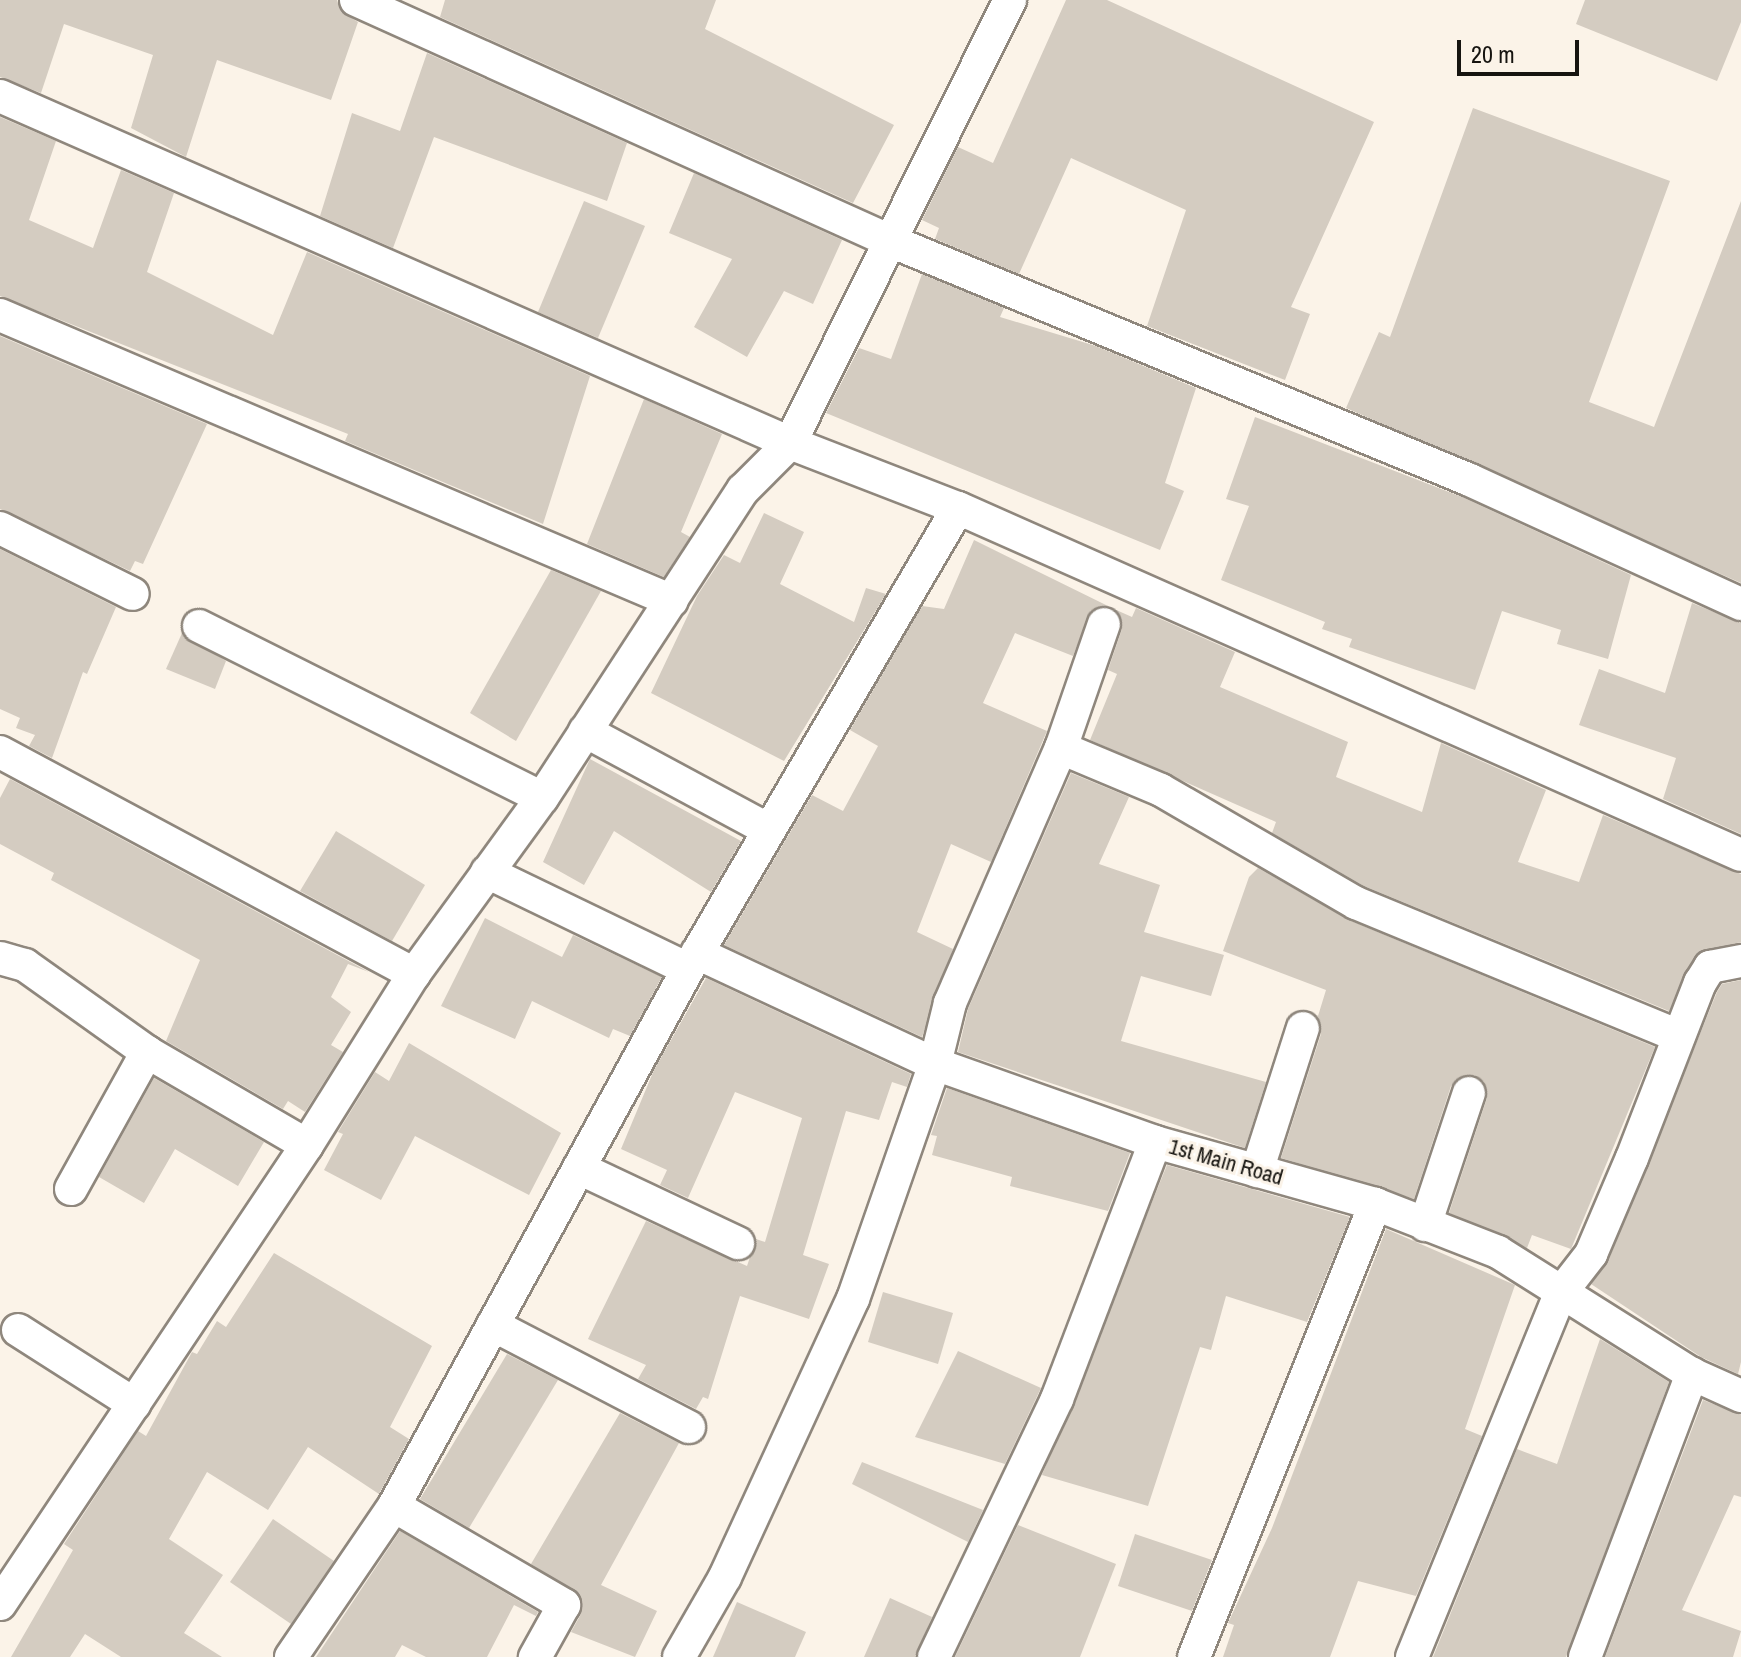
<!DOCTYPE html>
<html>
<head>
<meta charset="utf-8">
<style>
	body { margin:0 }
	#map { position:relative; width:1741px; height:1657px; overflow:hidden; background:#fbf3e8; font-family:"Archivo Narrow",sans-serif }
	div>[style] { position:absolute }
	.building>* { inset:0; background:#d4ccc1 }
	.roads { filter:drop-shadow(2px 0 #8f877d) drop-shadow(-2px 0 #8f877d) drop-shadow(0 2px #8f877d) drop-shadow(0 -2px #8f877d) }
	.street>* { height:32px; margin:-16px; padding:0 16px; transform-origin:16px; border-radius:16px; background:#fff }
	span { translate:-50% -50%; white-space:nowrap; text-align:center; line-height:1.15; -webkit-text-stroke:6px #fbf3e8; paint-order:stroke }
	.street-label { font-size:22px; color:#161410 }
	.scale { position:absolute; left:1457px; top:40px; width:122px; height:36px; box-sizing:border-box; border:4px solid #161410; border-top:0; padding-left:10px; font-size:24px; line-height:28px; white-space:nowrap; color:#161410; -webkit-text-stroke:6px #fbf3e8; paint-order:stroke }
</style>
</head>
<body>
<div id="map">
	<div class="building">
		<div style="clip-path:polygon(0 0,337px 0,341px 12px,358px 22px,331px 100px,217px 60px,186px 157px,131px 128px,153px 55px,64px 24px,41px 93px,0 77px)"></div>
		<div style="clip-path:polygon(445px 0,716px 0,705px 29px,894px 125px,853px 203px,440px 17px)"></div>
		<div style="clip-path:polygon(1066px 0,1107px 0,1374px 122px,1291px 307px,1310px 314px,1285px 380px,1147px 326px,1186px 210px,1071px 158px,1019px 274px,935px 239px,939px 228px,922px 220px,958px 147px,993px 163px)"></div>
		<div style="clip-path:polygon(1585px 0,1741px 0,1741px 22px,1717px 81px,1576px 24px)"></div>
		<div style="clip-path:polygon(427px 53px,627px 143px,607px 201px,434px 137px,393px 248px,320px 216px,352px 113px,400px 131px)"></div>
		<div style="clip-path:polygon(1473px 108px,1670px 181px,1589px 402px,1654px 427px,1741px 201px,1741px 583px,1346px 408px,1379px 332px,1390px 337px)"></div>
		<div style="clip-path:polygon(0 117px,56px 141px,29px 220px,93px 248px,121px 170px,174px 193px,147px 272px,273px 335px,307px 252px,590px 376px,543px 524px,345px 441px,348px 434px,0 296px)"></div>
		<div style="clip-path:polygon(694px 173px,842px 240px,813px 304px,784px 291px,747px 357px,694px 327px,732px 259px,669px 233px)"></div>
		<div style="clip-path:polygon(584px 201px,645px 226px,598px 338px,538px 312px)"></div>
		<div style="clip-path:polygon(922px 274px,1004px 308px,1000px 317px,1096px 346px,1196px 388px,1165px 483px,1184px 491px,1160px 550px,826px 413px,859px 348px,891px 359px)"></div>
		<div style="clip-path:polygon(0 336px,207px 424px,143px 564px,135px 561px,130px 571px,0 509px)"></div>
		<div style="clip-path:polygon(644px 399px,722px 434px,681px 532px,690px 537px,664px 577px,587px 544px)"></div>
		<div style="clip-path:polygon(1255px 417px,1462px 497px,1631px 575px,1608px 659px,1557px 644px,1561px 630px,1502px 611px,1475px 690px,1349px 647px,1352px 639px,1322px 629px,1325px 622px,1221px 580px,1249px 506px,1226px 499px)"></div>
		<div style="clip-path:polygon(764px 513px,804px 532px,780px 584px,854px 622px,866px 588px,886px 594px,784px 761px,651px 693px,697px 596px,724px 555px,740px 563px)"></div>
		<div style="clip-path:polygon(974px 540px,1108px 606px,1091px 610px,1073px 656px,1015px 633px,983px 703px,1047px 731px,991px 862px,951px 844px,917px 932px,953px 949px,922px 1037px,724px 945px,812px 795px,843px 811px,878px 746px,850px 730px,922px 606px,944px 609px)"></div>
		<div style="clip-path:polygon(0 549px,116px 607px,87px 674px,83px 672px,52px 758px,29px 746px,35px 735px,16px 728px,20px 718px,0 709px)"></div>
		<div style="clip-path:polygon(551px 570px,601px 591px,516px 741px,470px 713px)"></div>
		<div style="clip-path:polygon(1692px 603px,1741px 623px,1741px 834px,1663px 799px,1676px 758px,1579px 725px,1599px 669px,1665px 693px)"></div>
		<div style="clip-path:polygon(1136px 608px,1235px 652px,1220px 687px,1348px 742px,1336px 777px,1422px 812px,1441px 743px,1546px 790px,1518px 862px,1579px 882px,1603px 815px,1741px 874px,1741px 942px,1699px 952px,1669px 1011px,1364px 886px,1272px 833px,1276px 822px,1090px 740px,1117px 674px,1108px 670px,1122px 629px,1114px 609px,1132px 617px)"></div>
		<div style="clip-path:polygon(182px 633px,226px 661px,215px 689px,166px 669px)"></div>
		<div style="clip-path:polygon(590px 759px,741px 841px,711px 892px,614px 831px,584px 885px,543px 862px)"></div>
		<div style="clip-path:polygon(1071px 773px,1129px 797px,1099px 864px,1160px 885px,1144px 932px,1224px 955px,1211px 996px,1141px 976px,1121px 1041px,1266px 1082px,1245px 1148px,958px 1052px,968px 1009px)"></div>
		<div style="clip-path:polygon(10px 779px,369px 972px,348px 964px,331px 997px,351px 1012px,331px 1045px,343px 1052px,305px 1112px,288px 1101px,283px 1109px,166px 1041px,200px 960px,51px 880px,54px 873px,0 844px,0 798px)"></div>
		<div style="clip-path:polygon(336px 831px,425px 885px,392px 941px,300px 891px)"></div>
		<div style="clip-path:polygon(1258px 868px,1349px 920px,1655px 1047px,1571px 1249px,1532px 1235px,1527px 1248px,1449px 1213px,1487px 1098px,1484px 1081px,1474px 1075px,1451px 1086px,1414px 1199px,1281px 1158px,1321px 1034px,1318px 1016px,1326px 990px,1223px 951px,1249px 877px)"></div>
		<div style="clip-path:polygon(485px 918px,562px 957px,573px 935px,662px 977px,630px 1036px,613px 1029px,609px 1038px,532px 1001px,515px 1039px,441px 1006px)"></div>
		<div style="clip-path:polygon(706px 978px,911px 1074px,907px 1087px,892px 1082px,879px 1120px,846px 1111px,803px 1255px,829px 1264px,809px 1319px,740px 1296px,708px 1399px,703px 1397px,696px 1409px,638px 1379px,646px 1365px,588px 1339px,646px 1221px,747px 1266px,756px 1239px,765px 1242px,802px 1118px,735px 1092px,688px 1198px,660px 1185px,667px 1170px,621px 1149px,654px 1070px)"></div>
		<div style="clip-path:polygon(1741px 980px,1741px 1362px,1738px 1374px,1701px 1357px,1591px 1284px,1608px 1261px,1717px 992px,1722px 984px)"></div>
		<div style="clip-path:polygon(409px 1043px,561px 1133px,529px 1195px,415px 1136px,381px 1200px,324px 1170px,343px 1134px,338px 1132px,375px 1072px,389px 1081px)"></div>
		<div style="clip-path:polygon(154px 1078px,264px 1142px,238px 1186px,175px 1149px,144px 1203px,99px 1177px)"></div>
		<div style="clip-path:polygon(947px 1088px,1130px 1153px,1108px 1211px,1010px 1186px,1012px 1177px,932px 1155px,937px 1136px,931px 1135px)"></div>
		<div style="clip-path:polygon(1167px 1165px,1350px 1217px,1307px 1322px,1226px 1296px,1211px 1350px,1200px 1347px,1148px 1506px,1042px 1475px)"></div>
		<div style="clip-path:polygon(1386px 1229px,1515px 1285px,1465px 1429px,1482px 1436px,1416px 1596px,1358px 1581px,1330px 1657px,1223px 1657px,1234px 1625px,1228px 1623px,1272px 1528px)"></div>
		<div style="clip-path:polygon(274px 1253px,432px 1346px,390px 1427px,409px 1439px,379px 1494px,308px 1447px,268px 1510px,207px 1472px,169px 1539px,223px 1575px,184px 1633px,222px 1657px,121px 1657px,85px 1634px,70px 1657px,11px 1657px,73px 1550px,64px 1544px,138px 1431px,146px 1436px,192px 1352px,197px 1354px,217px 1321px,226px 1327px)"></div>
		<div style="clip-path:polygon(883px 1292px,953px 1313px,938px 1364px,868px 1342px)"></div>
		<div style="clip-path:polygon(1600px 1339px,1669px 1382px,1566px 1657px,1433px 1657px,1517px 1449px,1557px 1464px)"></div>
		<div style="clip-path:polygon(958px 1351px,1041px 1388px,1005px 1464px,915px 1437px)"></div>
		<div style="clip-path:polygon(507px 1354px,558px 1380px,469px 1528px,420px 1499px)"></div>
		<div style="clip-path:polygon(1703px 1400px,1741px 1415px,1741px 1497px,1734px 1495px,1682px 1610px,1741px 1631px,1733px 1657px,1605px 1657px)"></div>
		<div style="clip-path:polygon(620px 1413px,679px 1443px,601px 1585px,657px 1611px,635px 1657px,571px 1632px,581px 1614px,581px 1596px,531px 1564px)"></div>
		<div style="clip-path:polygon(862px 1462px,983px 1510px,968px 1542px,852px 1484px)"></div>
		<div style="clip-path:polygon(273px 1519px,334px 1561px,291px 1624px,230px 1582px)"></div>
		<div style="clip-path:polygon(1018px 1525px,1116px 1564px,1080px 1657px,955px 1657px)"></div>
		<div style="clip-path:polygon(400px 1531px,538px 1612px,536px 1616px,514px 1605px,487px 1657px,426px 1657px,402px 1645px,395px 1657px,316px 1657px)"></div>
		<div style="clip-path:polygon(1135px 1534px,1212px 1560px,1192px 1611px,1118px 1586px)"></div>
		<div style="clip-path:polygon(890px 1598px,932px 1617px,915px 1657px,864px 1657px)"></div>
		<div style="clip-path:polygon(737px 1602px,806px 1632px,795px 1657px,713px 1657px)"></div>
	</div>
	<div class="roads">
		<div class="street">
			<div style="left:356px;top:0;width:584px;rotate:24.28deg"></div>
			<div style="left:888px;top:240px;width:630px;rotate:22.41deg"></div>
			<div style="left:1470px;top:480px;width:298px;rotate:24.6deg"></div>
			<div style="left:0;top:96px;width:863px;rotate:23.71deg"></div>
			<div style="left:790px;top:443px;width:180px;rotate:21.2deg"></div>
			<div style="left:958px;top:508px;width:856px;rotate:23.9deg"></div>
			<div style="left:0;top:315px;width:730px;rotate:23.05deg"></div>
			<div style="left:0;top:528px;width:148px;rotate:26.4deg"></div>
			<div style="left:199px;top:626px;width:382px;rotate:26.6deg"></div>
			<div style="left:585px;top:731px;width:209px;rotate:28.3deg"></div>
			<div style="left:1061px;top:748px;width:108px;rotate:22.8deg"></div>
			<div style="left:1161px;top:790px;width:225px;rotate:30.1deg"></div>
			<div style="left:1356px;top:903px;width:349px;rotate:22.4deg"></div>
			<div style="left:0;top:752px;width:470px;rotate:28.2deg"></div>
			<div style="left:487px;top:872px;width:223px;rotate:25.8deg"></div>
			<div style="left:697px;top:953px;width:263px;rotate:25deg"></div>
			<div style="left:935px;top:1064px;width:233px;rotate:19.5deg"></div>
			<div style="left:1155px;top:1142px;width:229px;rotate:15.7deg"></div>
			<div style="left:1375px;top:1204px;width:132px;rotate:21.3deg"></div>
			<div style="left:1498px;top:1252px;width:229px;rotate:32.2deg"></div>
			<div style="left:1692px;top:1374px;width:54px;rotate:24.2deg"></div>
			<div style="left:0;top:958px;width:26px;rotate:16deg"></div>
			<div style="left:25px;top:965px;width:150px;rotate:35.5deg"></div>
			<div style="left:147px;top:1052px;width:185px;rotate:30.2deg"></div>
			<div style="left:579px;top:1168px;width:176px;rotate:25.3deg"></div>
			<div style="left:1257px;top:1171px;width:150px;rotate:-72.2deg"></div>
			<div style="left:71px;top:1189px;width:157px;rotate:-61deg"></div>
			<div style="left:1425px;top:1225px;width:139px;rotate:-71.6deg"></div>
			<div style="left:493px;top:1325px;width:221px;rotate:27.5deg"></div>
			<div style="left:18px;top:1330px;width:138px;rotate:32.5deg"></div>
			<div style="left:394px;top:1506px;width:197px;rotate:30.2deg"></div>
			<div style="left:564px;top:1605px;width:60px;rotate:119.1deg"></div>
			<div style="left:0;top:1604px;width:552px;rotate:-56.22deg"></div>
			<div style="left:307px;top:1145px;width:202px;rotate:-58deg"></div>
			<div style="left:414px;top:974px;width:218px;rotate:-54deg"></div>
			<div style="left:542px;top:798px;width:368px;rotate:-56.9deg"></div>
			<div style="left:743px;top:490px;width:66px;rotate:-45deg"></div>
			<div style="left:790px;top:443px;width:495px;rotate:-63.6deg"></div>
			<div style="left:291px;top:1657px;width:183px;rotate:-55.7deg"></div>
			<div style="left:394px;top:1506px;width:612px;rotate:-61.3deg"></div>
			<div style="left:688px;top:969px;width:534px;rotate:-59.64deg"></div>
			<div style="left:679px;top:1657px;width:92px;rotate:-60.1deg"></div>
			<div style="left:725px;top:1577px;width:306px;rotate:-65.3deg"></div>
			<div style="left:853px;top:1299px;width:249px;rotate:-70.8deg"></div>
			<div style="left:935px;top:1064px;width:63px;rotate:-76.2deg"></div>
			<div style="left:950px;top:1003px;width:278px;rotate:-66.5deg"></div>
			<div style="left:1061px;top:748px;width:131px;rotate:-70.9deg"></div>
			<div style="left:934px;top:1657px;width:286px;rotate:-64.5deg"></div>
			<div style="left:1057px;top:1399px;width:275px;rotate:-69.1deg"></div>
			<div style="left:1194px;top:1657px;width:488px;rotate:-68.2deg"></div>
			<div style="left:1412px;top:1657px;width:392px;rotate:-67.8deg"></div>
			<div style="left:1560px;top:1294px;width:51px;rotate:-52.2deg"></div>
			<div style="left:1591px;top:1254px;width:104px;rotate:-66.9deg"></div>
			<div style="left:1632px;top:1158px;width:188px;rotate:-68.8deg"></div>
			<div style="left:1700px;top:983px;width:19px;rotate:-58deg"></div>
			<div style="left:1710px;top:967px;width:32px;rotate:-11deg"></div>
			<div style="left:1585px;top:1657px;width:303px;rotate:-69.3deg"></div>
		</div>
	</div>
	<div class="street-label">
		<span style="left:1226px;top:1162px;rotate:16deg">1st Main Road</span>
	</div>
	<div class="scale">20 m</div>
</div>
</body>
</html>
